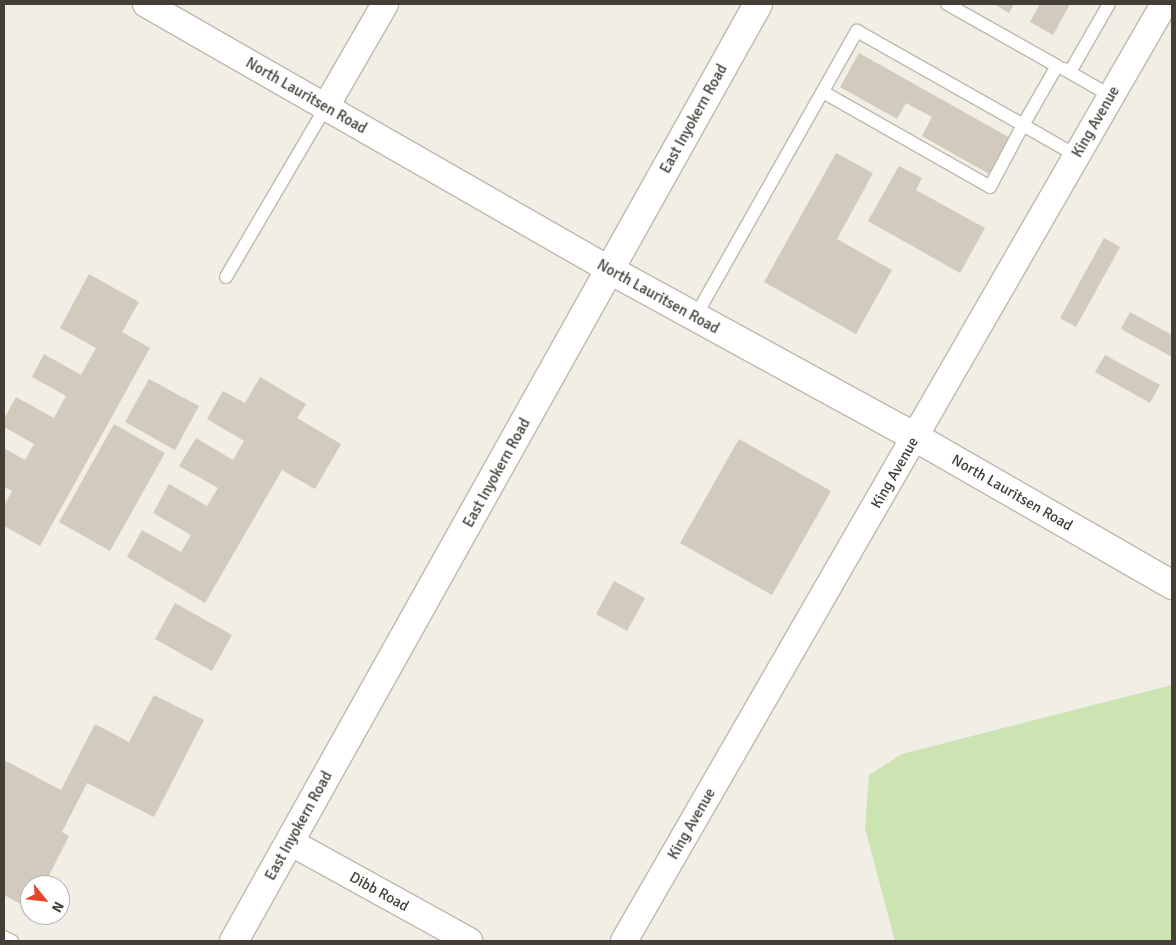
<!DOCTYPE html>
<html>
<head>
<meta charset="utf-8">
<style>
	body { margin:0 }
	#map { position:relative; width:1176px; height:945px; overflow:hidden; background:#f1eee6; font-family:Signika,sans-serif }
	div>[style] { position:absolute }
	.green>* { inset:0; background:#cce3b2 }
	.building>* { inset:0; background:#d2cabc }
	.roads { filter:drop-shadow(1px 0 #bfb8ac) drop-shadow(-1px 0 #bfb8ac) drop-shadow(0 1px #bfb8ac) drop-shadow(0 -1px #bfb8ac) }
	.service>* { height:12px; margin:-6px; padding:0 6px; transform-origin:6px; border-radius:6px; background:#fff }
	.minor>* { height:26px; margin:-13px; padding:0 13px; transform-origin:13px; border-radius:13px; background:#fff }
	.tertiary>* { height:28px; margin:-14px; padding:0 14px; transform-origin:14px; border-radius:14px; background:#fff }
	span { translate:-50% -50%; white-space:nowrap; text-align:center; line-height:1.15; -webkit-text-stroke:4.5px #fff; paint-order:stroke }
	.street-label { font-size:15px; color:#433e36 }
	.frame { position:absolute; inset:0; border:5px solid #433e36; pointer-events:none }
	.north { position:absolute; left:20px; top:875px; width:50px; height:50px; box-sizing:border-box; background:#fff; border:1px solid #b4b2af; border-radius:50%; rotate:119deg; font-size:14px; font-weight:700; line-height:20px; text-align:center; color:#433e36 }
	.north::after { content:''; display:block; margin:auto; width:18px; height:22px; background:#e84426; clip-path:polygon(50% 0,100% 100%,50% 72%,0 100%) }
</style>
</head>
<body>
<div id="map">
	<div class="green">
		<div style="clip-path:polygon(1172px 685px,1172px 941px,895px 941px,865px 828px,869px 775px,902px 754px)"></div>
	</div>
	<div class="building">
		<div style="clip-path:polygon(994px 4px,1014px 4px,1009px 13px)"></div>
		<div style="clip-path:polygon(1040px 4px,1070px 4px,1053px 35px,1030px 22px)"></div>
		<div style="clip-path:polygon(859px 53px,1012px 139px,991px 175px,922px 136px,932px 117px,906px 103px,897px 119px,840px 87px)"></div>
		<div style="clip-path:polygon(836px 153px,873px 173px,837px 239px,892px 270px,856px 334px,764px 282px)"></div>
		<div style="clip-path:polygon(899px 166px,922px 178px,916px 190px,985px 228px,960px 273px,868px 221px)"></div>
		<div style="clip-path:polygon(1104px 238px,1120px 247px,1076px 327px,1060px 318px)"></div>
		<div style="clip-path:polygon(89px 274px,139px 302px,122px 332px,150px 348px,40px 546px,4px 526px,4px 506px,12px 491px,4px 487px,4px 448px,25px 460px,34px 444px,4px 427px,4px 419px,16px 397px,54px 418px,66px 396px,32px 377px,44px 354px,81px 375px,96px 348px,60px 328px)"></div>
		<div style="clip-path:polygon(1130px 312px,1172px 335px,1172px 357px,1121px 329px)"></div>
		<div style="clip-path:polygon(1105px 355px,1160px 385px,1150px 403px,1095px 372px)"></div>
		<div style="clip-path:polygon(260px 377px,306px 404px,297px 418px,341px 444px,315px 489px,282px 470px,205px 603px,127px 557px,142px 530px,181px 552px,191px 535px,153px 513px,169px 484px,207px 506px,218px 488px,179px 466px,196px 438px,233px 460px,244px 441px,207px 419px,223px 391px,245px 403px)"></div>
		<div style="clip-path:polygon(149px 379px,199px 406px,175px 450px,125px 422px)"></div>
		<div style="clip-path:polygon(114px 424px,165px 453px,110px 551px,59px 522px)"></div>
		<div style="clip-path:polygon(739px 439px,831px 491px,772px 595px,680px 543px)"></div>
		<div style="clip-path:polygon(614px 581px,645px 598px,627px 631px,596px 614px)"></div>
		<div style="clip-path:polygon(175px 603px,232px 635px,212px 671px,155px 639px)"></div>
		<div style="clip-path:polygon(154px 695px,204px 720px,154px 817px,87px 783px,62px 832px,69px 836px,44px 885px,30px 885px,30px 909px,4px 895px,4px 760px,61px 790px,95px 724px,129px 742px)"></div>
	</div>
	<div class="roads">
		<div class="service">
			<div style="left:1064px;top:69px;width:54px;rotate:29.9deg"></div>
			<div style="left:1070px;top:72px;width:78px;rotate:-60.2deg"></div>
			<div style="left:823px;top:92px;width:192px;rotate:29.6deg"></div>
			<div style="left:990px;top:187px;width:70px;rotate:-62deg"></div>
			<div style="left:1023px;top:125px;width:62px;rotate:29.9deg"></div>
			<div style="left:226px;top:277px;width:196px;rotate:-59.6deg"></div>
			<div style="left:695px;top:317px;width:329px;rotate:-60.5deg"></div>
			<div style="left:857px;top:31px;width:191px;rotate:29.5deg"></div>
			<div style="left:1023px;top:125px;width:68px;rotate:-60deg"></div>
			<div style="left:1057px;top:66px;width:126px;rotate:-150.6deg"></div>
			<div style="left:4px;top:937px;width:9px;rotate:27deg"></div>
		</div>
		<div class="minor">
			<div style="left:146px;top:4px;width:535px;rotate:29.82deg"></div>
			<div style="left:325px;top:108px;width:120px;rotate:-60deg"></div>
			<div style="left:290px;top:842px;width:205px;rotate:28.9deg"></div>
			<div style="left:624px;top:941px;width:1081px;rotate:-60.04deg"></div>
		</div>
		<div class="tertiary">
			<div style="left:610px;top:270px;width:348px;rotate:28.7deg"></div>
			<div style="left:915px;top:437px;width:297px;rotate:29.9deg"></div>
			<div style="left:234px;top:941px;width:1074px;rotate:-60.78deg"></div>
		</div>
	</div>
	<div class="street-label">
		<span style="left:306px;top:96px;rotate:30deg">North Lauritsen Road</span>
		<span style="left:694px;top:119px;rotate:-61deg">East Inyokern Road</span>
		<span style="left:1096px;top:122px;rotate:-60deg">King Avenue</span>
		<span style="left:658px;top:297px;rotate:29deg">North Lauritsen Road</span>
		<span style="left:497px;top:473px;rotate:-61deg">East Inyokern Road</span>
		<span style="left:895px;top:473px;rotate:-60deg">King Avenue</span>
		<span style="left:1012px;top:493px;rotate:30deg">North Lauritsen Road</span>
		<span style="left:692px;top:824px;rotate:-60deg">King Avenue</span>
		<span style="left:299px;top:826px;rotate:-61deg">East Inyokern Road</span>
		<span style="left:379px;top:892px;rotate:29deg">Dibb Road</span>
	</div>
	<div class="frame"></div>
	<div class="north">N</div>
</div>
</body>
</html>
